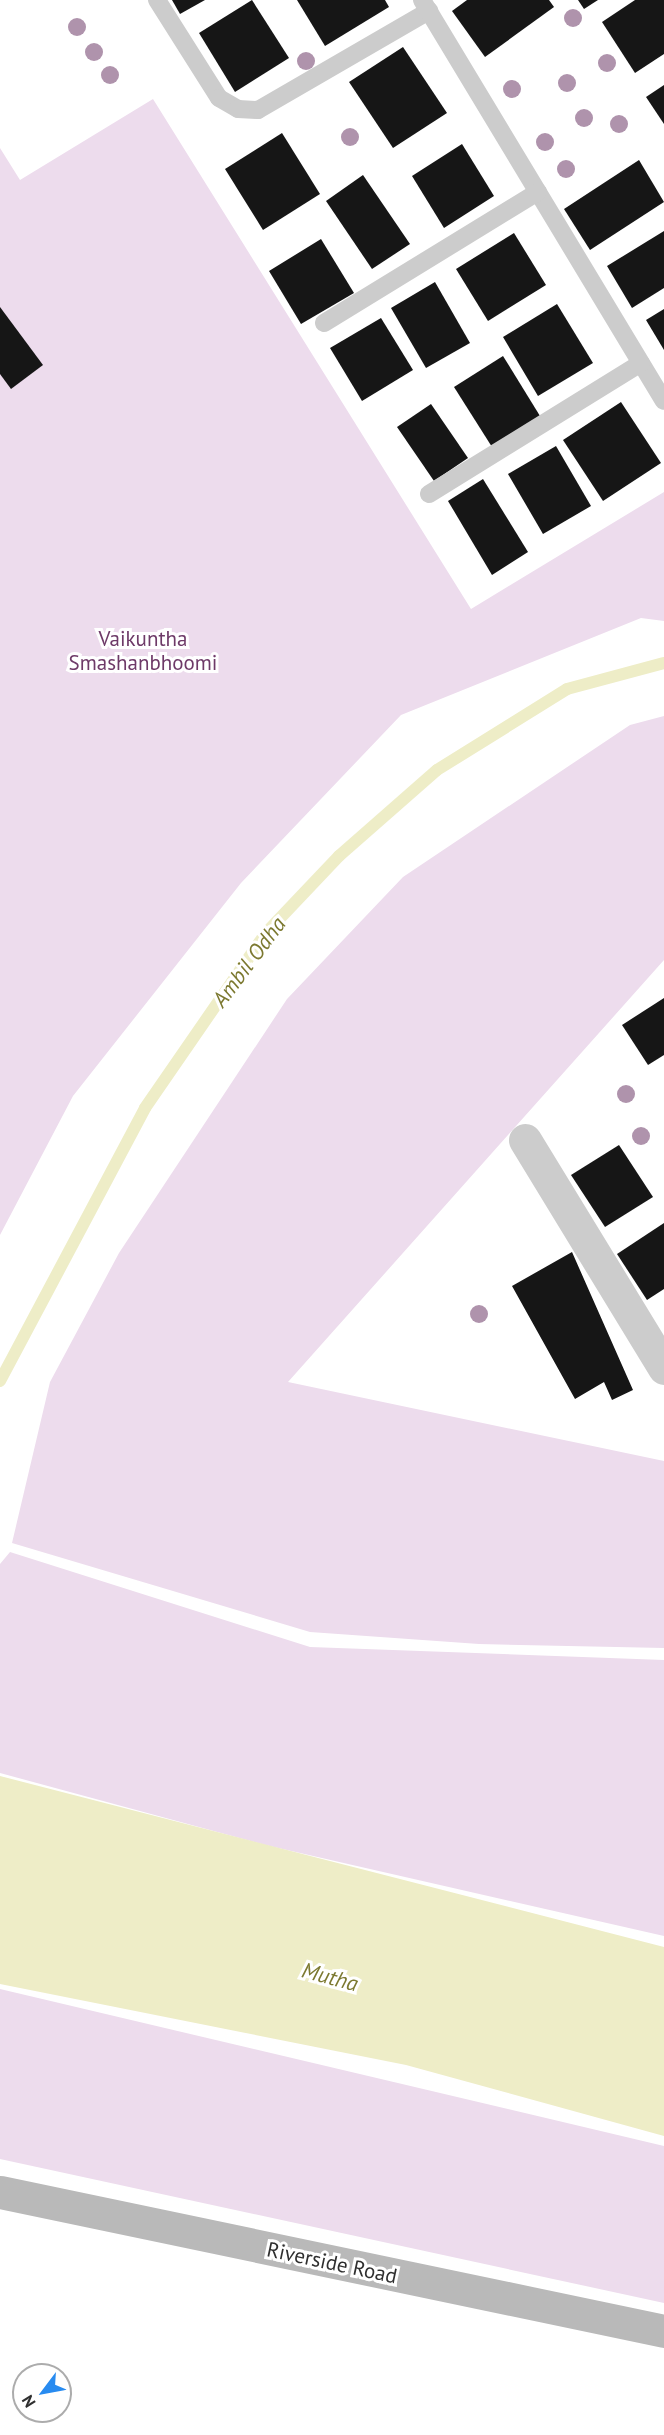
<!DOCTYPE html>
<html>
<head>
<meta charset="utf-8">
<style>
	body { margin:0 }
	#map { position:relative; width:664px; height:2435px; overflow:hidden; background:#fff; font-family:"PT Sans",sans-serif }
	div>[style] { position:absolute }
	.green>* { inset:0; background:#eddced }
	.water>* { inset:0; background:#eeedc7 }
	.stream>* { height:12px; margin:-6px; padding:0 6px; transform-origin:6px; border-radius:6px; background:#eeedc7 }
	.building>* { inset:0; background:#161616 }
	.lane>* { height:18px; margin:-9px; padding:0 9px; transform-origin:9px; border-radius:9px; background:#ccc }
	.street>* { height:33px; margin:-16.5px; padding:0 16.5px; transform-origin:16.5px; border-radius:16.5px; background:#ccc }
	.secondary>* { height:33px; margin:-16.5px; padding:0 16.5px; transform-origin:16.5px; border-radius:16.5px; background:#b9b9b9 }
	.trees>* { width:18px; height:18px; margin:-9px; border-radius:50%; background:#af93ac }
	span { translate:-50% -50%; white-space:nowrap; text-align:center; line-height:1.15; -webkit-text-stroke:6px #fff; paint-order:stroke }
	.park-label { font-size:21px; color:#6e3a68 }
	.street-label { font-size:21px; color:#2f2f2f }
	.water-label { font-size:22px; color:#7c7930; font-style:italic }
	.north { position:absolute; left:12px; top:2363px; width:60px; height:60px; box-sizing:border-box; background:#fff; border:2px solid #acacac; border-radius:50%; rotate:238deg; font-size:16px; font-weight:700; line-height:24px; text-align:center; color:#2f2f2f }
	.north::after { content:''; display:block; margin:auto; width:21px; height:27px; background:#288bf0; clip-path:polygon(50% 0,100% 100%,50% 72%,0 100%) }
</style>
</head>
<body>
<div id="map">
	<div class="green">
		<div style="clip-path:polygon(153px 99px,471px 609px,664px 492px,664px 621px,641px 618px,401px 715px,241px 883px,73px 1096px,0 1235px,0 148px,20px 180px)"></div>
		<div style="clip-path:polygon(664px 716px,664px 960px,288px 1382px,664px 1461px,664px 1648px,479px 1644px,310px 1632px,12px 1543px,50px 1382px,119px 1253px,287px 999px,403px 877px,630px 725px)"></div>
		<div style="clip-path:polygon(10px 1552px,310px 1647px,664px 1660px,664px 1936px,265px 1845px,0 1773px,0 1564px)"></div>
		<div style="clip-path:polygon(0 1989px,664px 2146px,664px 2303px,0 2159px)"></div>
	</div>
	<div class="water">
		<div style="clip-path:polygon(0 1776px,664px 1947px,664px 2136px,406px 2065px,0 1984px)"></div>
	</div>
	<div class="stream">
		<div style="left:0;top:1381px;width:309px;rotate:-62deg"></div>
		<div style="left:145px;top:1108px;width:211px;rotate:-55.4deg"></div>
		<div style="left:265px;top:934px;width:108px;rotate:-46.5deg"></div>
		<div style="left:339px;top:856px;width:130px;rotate:-41.3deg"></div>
		<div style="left:437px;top:770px;width:153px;rotate:-31.9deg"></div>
		<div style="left:567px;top:689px;width:100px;rotate:-15deg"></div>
	</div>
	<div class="building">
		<div style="clip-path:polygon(172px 0,205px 0,180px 14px)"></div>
		<div style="clip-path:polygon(252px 0,289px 58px,235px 92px,199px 33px)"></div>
		<div style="clip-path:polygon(297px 0,385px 0,389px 7px,325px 46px)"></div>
		<div style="clip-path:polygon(467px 0,549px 0,554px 7px,485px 57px,452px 11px)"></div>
		<div style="clip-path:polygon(578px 0,598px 0,584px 9px)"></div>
		<div style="clip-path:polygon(635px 0,664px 0,664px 54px,635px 73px,602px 22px)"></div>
		<div style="clip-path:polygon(403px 47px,447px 113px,393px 148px,349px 82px)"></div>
		<div style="clip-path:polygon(664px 85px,664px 124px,646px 97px)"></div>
		<div style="clip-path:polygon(282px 133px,320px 194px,263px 230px,225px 169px)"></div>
		<div style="clip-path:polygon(462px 144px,494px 196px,444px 228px,412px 176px)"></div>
		<div style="clip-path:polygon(639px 160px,664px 202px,590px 250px,564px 209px)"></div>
		<div style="clip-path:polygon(363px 175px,410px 244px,372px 269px,326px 201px)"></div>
		<div style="clip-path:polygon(664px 231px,664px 288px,632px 308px,607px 266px)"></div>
		<div style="clip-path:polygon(514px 233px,546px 285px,488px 321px,456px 269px)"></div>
		<div style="clip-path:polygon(321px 239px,354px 293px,301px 324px,269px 271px)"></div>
		<div style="clip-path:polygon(435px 282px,470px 343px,426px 368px,391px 308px)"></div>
		<div style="clip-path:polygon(557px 304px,593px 363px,538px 396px,503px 337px)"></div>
		<div style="clip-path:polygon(0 307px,43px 365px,11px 389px,0 374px)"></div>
		<div style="clip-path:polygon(664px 309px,664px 350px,646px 320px)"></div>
		<div style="clip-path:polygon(381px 318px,413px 370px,362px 401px,330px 348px)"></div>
		<div style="clip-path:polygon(503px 356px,540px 416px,492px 447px,454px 387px)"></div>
		<div style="clip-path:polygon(621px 402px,661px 463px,603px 501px,563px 440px)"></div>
		<div style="clip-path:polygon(431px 404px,468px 458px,434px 481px,397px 427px)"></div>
		<div style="clip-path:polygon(556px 446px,591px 506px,543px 534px,508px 474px)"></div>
		<div style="clip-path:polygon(483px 479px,528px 552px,492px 575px,448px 501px)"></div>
		<div style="clip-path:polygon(664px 998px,664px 1055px,648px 1065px,622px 1025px)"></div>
		<div style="clip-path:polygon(619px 1145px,653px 1197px,605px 1227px,571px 1175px)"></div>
		<div style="clip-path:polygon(664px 1223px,664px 1289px,647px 1300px,617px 1254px)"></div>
		<div style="clip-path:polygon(572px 1252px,633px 1390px,612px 1400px,604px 1382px,575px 1399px,512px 1286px)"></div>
	</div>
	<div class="lane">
		<div style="left:157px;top:0;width:116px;rotate:57.7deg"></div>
		<div style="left:219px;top:98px;width:22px;rotate:30deg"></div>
		<div style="left:238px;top:109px;width:20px;rotate:3deg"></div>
		<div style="left:258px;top:110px;width:198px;rotate:-30.1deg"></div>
		<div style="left:422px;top:0;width:468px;rotate:58.9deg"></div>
		<div style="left:324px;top:323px;width:251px;rotate:-31.5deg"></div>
		<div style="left:429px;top:494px;width:249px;rotate:-31.7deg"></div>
	</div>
	<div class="street">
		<div style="left:525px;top:1140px;width:267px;rotate:58.6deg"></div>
	</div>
	<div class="secondary">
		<div style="left:0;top:2192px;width:678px;rotate:11.82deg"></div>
	</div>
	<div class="trees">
		<div style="left:573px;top:18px"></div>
		<div style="left:77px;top:27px"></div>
		<div style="left:94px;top:52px"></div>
		<div style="left:306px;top:61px"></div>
		<div style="left:607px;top:63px"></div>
		<div style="left:110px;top:75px"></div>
		<div style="left:567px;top:83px"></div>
		<div style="left:512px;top:89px"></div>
		<div style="left:584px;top:118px"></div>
		<div style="left:619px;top:124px"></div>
		<div style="left:350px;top:137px"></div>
		<div style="left:545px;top:142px"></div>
		<div style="left:566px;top:169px"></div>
		<div style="left:626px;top:1094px"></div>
		<div style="left:641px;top:1136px"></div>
		<div style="left:479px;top:1314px"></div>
	</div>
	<div class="park-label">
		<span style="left:143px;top:651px">Vaikuntha<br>Smashanbhoomi</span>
	</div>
	<div class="street-label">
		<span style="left:332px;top:2263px;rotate:12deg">Riverside Road</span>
	</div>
	<div class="water-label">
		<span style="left:249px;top:962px;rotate:-53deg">Ambil Odha</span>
		<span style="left:330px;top:1977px;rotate:15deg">Mutha</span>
	</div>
	<div class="north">N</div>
</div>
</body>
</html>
